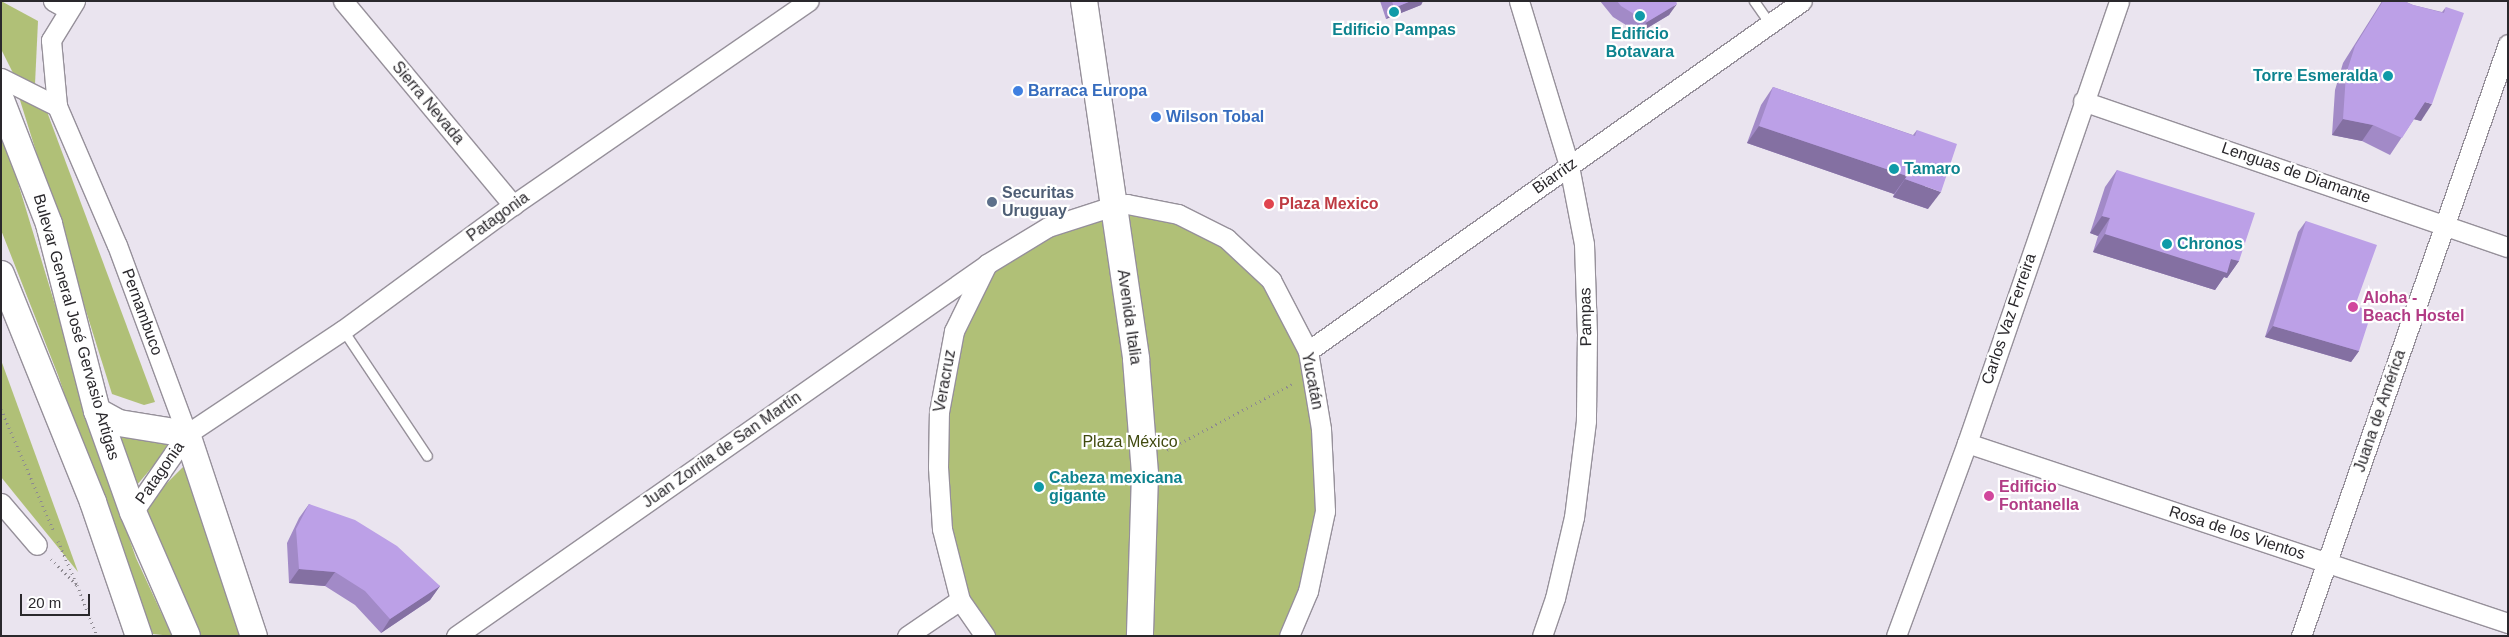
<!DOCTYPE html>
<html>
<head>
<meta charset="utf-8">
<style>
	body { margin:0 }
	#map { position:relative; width:2509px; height:637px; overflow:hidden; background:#eae4ef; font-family:Arial,sans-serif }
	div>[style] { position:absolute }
	.green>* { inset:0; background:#b0c077 }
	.path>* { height:3px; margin-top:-1.5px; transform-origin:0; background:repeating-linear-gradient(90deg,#8d8990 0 1px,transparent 0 5px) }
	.roads { filter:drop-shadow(1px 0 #96909a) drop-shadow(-1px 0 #96909a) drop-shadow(0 1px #96909a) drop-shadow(0 -1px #96909a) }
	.lane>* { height:9px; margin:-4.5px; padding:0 4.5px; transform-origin:4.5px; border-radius:4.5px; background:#fff }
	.street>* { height:19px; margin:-9.5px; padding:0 9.5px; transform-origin:9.5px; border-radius:9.5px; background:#fff }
	.secondary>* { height:26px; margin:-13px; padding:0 13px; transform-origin:13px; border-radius:13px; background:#fff }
	.wall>* { inset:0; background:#a28ac7 }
	.shaded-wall>* { inset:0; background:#8470a2 }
	.building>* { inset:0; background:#bca0e7 }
	.dots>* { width:14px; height:14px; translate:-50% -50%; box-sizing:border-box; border:2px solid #fff; border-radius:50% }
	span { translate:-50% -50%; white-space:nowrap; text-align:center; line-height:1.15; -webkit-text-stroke:4.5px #fff; paint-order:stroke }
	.culture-label { font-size:16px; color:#0d838f; font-weight:700 }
	.right { translate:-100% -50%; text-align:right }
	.left { translate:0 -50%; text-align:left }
	.shop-label { font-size:16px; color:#366cbe; font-weight:700 }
	.street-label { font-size:16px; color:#2a282c }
	.service-label { font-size:16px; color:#4e5e75; font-weight:700 }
	.health-label { font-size:16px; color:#be3a42; font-weight:700 }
	.hotel-label { font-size:16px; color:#b23c85; font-weight:700 }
	.park-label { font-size:16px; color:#404a0f }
	.frame { position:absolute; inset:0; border:2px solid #2a282c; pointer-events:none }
	.scale { position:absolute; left:20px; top:594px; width:70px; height:22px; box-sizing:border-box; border:2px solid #2a282c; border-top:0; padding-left:6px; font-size:15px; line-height:18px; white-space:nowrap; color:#2a282c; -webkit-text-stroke:4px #fff; paint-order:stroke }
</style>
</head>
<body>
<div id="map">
	<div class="green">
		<div style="clip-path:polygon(1px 1px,38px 21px,35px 84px,13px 73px,1px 49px)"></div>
		<div style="clip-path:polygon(19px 97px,46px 109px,155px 402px,144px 405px,112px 394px)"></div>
		<div style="clip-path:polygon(1px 127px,104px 466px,136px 558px,172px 636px,153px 634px,103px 508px,58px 375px,1px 230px)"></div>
		<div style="clip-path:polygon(1113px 206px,1178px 214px,1271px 280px,1308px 351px,1325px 511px,1289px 636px,985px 636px,960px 600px,938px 467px,954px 331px,987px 264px)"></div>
		<div style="clip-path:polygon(1px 360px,78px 572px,1px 477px)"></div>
		<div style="clip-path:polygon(120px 436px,172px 444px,136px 486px)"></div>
		<div style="clip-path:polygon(185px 465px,241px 636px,201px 636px,148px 517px,148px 502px)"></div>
	</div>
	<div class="path">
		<div style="left:1px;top:409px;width:131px;rotate:66.6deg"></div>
		<div style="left:1167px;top:450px;width:141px;rotate:-27.8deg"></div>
		<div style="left:58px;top:541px;width:48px;rotate:66.6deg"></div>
		<div style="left:51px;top:559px;width:37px;rotate:45deg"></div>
		<div style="left:77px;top:585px;width:55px;rotate:68.6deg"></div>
	</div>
	<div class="roads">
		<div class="lane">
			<div style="left:1754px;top:1px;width:28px;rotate:55deg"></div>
			<div style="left:343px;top:330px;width:151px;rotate:56.3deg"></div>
		</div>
		<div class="street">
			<div style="left:53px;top:1px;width:18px;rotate:29deg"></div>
			<div style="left:75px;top:1px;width:46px;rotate:121.6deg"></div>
			<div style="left:51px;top:40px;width:66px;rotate:84.8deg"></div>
			<div style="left:57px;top:106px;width:151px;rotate:66.7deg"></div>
			<div style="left:117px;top:245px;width:202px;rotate:69.7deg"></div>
			<div style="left:343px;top:1px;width:266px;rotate:50.2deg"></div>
			<div style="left:1519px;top:1px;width:172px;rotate:73.1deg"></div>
			<div style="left:1569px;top:166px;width:79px;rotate:79.1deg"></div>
			<div style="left:1584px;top:244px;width:89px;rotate:88.1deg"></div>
			<div style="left:1587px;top:333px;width:88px;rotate:90.7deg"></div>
			<div style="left:1586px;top:421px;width:97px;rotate:97.1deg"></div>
			<div style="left:1574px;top:517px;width:83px;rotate:103.2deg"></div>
			<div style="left:1555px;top:598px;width:40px;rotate:108.9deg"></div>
			<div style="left:1px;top:78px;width:63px;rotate:26.6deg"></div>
			<div style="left:2083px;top:101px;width:449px;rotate:19deg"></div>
			<div style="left:1308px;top:351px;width:605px;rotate:-35.32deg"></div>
			<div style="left:1967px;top:443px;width:570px;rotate:18.4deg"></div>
			<div style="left:1px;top:503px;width:55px;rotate:49.4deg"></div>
			<div style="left:133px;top:512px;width:95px;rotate:-55.3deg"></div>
			<div style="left:187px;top:434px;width:187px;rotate:-33.7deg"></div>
			<div style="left:343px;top:330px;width:211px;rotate:-36.3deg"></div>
			<div style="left:513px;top:205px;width:359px;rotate:-34.6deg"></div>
			<div style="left:456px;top:636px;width:647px;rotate:-34.99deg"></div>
			<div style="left:907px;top:636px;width:64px;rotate:-34.2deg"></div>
			<div style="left:985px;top:636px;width:44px;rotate:-124.8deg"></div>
			<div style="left:960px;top:600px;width:73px;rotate:-104.2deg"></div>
			<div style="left:942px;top:529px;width:62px;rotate:-93.7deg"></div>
			<div style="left:938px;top:467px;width:55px;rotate:-89deg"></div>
			<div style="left:939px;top:412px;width:82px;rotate:-79.5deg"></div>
			<div style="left:954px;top:331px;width:75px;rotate:-63.8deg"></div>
			<div style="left:987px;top:264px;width:71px;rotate:-31.2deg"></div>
			<div style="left:1048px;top:227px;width:68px;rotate:-17.9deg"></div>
			<div style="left:1113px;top:206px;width:14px;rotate:-8deg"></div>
			<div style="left:1127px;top:204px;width:52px;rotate:11.1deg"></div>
			<div style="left:1178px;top:214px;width:54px;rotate:26.6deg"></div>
			<div style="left:1226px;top:238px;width:62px;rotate:43deg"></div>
			<div style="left:1271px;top:280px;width:80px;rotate:62.5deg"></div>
			<div style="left:1308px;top:351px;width:79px;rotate:80.5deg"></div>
			<div style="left:1321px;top:429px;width:82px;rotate:87.2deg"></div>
			<div style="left:1325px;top:511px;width:82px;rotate:102deg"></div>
			<div style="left:1308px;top:591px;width:49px;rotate:112.9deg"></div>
			<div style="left:1896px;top:636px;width:206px;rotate:-69.8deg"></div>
			<div style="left:1967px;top:443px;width:467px;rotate:-71deg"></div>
			<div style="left:2301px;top:636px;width:627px;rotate:-70.73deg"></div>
		</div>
		<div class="secondary">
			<div style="left:1084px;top:1px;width:362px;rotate:81.7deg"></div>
			<div style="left:1136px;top:359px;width:115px;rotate:85.5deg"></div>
			<div style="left:1145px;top:474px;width:162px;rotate:91.8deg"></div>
			<div style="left:1px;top:100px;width:133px;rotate:68.8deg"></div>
			<div style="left:49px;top:224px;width:193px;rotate:75.6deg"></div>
			<div style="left:97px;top:411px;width:107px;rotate:70.4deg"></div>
			<div style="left:133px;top:512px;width:135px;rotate:66.5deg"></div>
			<div style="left:1px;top:274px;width:246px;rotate:68deg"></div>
			<div style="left:93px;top:502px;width:142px;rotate:71.1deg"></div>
			<div style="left:97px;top:411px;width:25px;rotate:29deg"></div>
			<div style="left:119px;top:423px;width:69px;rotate:9.2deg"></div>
			<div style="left:187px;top:434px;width:213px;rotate:71.7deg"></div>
		</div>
	</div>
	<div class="wall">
		<div style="clip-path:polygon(1380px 1px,1423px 1px,1421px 5px,1386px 19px)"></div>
		<div style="clip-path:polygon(1600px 1px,1676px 1px,1669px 15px,1639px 33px,1613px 17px)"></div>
		<div style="clip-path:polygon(2382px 1px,2404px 1px,2413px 5px,2442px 12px,2446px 7px,2421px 121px,2414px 119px,2390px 155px,2362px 141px,2332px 135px,2335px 90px,2343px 63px)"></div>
		<div style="clip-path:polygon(1773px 87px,1913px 135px,1917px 130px,1928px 209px,1893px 197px,1894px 194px,1747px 143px,1761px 105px)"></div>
		<div style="clip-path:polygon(2117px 170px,2239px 261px,2227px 278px,2224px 277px,2215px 290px,2093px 252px,2098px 236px,2090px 233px,2105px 187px)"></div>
		<div style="clip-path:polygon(2306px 221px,2355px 306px,2359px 351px,2351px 362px,2265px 337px,2298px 232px)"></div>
		<div style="clip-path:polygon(309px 504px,440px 586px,430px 600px,381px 633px,355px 605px,325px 586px,289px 583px,287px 543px,299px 518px)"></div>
	</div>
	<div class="shaded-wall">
		<div style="clip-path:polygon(1411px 1px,1423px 1px,1421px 5px,1386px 19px,1394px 8px)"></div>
		<div style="clip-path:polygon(1677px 4px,1669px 15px,1639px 33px,1647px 22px)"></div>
		<div style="clip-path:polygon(2425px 102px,2432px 104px,2421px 121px,2413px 119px)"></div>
		<div style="clip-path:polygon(2343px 119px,2373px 125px,2362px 141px,2332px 135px)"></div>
		<div style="clip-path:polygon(1759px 126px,1907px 176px,1894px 194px,1747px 143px)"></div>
		<div style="clip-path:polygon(1905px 179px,1941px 192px,1928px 209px,1893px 197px)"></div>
		<div style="clip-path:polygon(2102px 216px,2110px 218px,2098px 236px,2090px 233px)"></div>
		<div style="clip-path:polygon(2105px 234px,2231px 259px,2239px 261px,2227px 278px,2224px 277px,2215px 290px,2093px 252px)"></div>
		<div style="clip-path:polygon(2273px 326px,2359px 351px,2351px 362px,2265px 337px)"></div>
		<div style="clip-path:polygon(299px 569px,335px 572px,325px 586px,289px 583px)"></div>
		<div style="clip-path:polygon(440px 586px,430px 600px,381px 633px,390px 619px)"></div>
	</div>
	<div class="building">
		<div style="clip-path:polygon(1392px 1px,1411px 1px,1394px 8px)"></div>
		<div style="clip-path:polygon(1617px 1px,1676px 1px,1677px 4px,1647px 22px,1621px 6px)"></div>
		<div style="clip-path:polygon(2383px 1px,2404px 1px,2413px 5px,2444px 13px,2446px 7px,2464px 13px,2432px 104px,2425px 102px,2402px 138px,2373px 125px,2343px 119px,2346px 74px,2355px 46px)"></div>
		<div style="clip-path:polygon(1773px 87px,1915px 136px,1917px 130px,1957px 144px,1941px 192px,1905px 179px,1907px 176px,1759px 126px)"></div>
		<div style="clip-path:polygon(2117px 170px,2255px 213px,2239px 261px,2231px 259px,2227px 273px,2105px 234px,2110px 218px,2102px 216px)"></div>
		<div style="clip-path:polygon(2306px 221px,2377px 245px,2355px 306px,2372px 311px,2359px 351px,2273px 326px)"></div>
		<div style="clip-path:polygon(309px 504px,355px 520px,397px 546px,440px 586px,390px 619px,365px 591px,335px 572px,299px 569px,296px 529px)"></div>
	</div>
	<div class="dots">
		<div style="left:1394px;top:12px;background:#0f9aa8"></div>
		<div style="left:1640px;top:16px;background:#0f9aa8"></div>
		<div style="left:2388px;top:76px;background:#0f9aa8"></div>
		<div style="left:1018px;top:91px;background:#3f7fe0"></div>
		<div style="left:1156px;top:117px;background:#3f7fe0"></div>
		<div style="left:1894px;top:169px;background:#0f9aa8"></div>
		<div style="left:992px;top:202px;background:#5c6f8a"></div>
		<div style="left:1269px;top:204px;background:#e0444e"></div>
		<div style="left:2167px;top:244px;background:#0f9aa8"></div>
		<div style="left:2353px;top:307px;background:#d1479c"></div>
		<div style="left:1039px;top:487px;background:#0f9aa8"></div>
		<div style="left:1989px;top:496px;background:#d1479c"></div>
	</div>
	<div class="culture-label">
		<span style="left:1394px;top:30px">Edificio Pampas</span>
		<span style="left:1640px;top:43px">Edificio<br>Botavara</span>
		<span class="right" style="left:2378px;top:76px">Torre Esmeralda</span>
		<span class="left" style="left:1904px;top:169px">Tamaro</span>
		<span class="left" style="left:2177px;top:244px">Chronos</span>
		<span class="left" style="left:1049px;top:487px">Cabeza mexicana<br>gigante</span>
	</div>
	<div class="shop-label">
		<span class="left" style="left:1028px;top:91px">Barraca Europa</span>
		<span class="left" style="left:1166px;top:117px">Wilson Tobal</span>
	</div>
	<div class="street-label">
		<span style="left:428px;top:103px;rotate:50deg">Sierra Nevada</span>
		<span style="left:2296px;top:173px;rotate:19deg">Lenguas de Diamante</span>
		<span style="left:1555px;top:176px;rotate:-35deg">Biarritz</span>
		<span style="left:498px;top:217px;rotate:-36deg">Patagonia</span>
		<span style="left:142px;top:312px;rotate:70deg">Pernambuco</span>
		<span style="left:1129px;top:317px;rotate:82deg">Avenida Italia</span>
		<span style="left:1586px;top:317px;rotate:-91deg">Pampas</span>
		<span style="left:2009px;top:319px;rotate:-71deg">Carlos Vaz Ferreira</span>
		<span style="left:76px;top:327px;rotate:74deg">Bulevar General José Gervasio Artigas</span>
		<span style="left:945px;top:381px;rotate:-80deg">Veracruz</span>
		<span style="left:1312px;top:381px;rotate:79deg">Yucatán</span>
		<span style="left:2380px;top:411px;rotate:-71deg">Juana de América</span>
		<span style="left:722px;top:450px;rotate:-35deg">Juan Zorrila de San Martín</span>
		<span style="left:160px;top:473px;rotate:-55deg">Patagonia</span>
		<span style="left:2237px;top:533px;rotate:18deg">Rosa de los Vientos</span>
	</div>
	<div class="service-label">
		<span class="left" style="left:1002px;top:202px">Securitas<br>Uruguay</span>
	</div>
	<div class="health-label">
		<span class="left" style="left:1279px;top:204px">Plaza Mexico</span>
	</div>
	<div class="hotel-label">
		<span class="left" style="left:2363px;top:307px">Aloha -<br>Beach Hostel</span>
		<span class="left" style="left:1999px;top:496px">Edificio<br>Fontanella</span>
	</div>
	<div class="park-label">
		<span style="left:1130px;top:442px">Plaza México</span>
	</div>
	<div class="frame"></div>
	<div class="scale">20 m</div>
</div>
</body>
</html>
